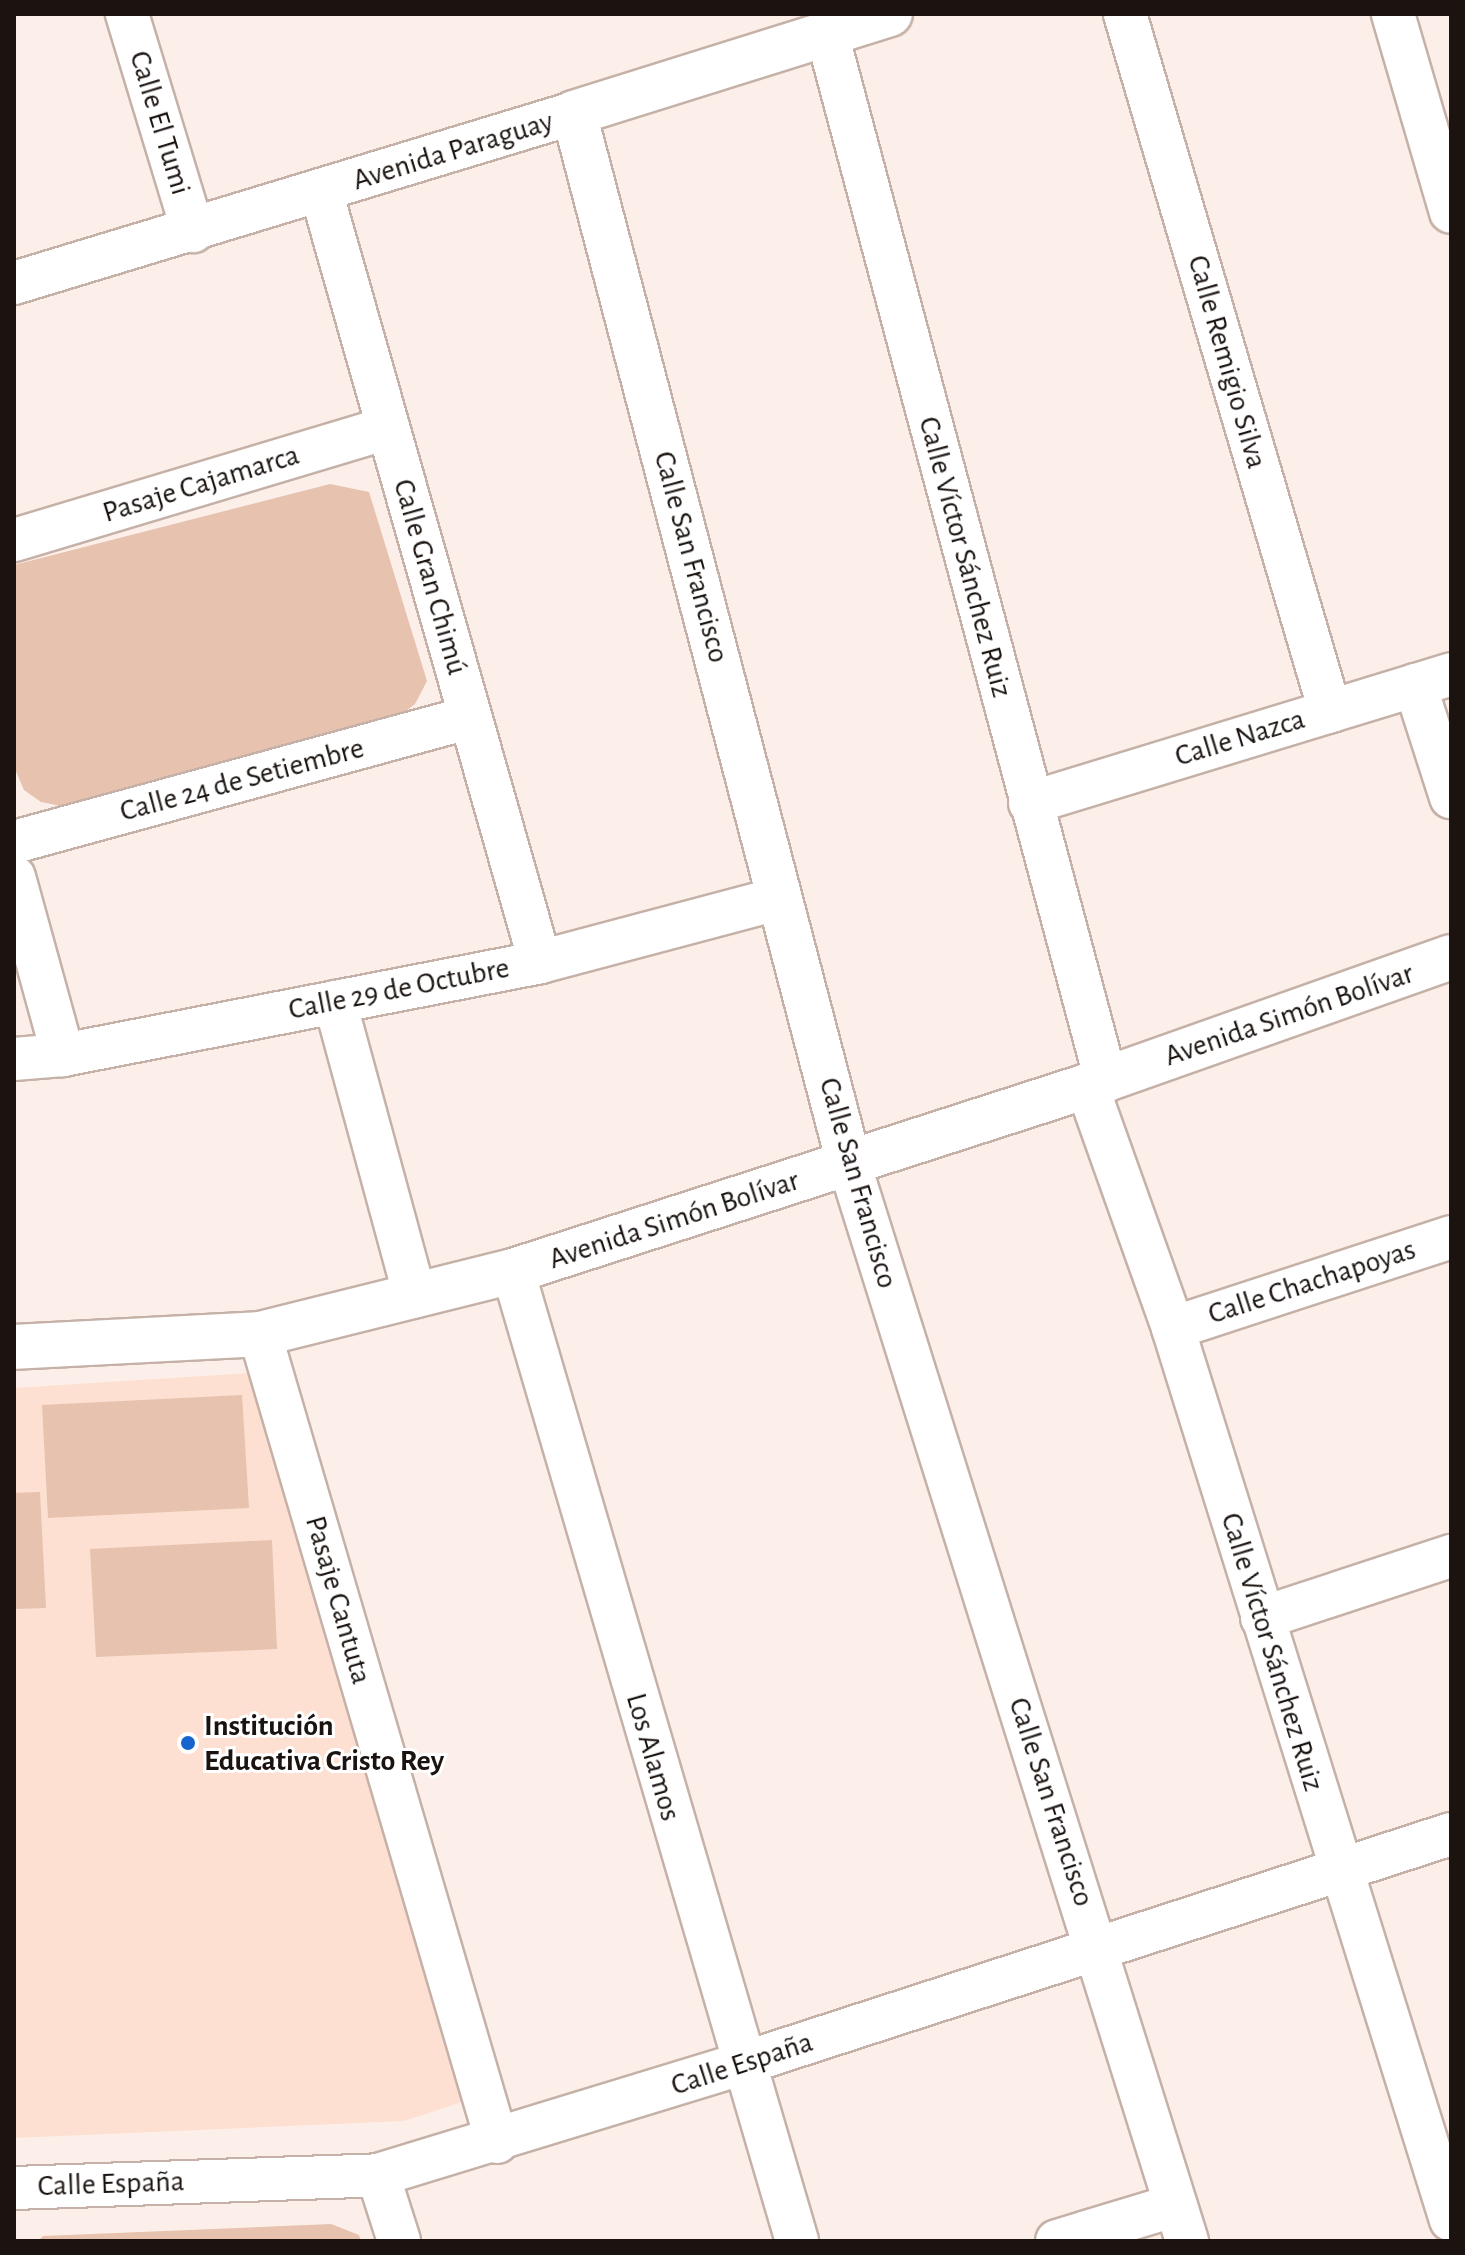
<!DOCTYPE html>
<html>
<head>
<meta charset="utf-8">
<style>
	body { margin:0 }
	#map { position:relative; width:1465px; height:2255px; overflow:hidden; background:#fcefe9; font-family:"Alegreya Sans",sans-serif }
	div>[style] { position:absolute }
	.built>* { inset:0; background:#fde0d1 }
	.green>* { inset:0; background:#e6c2af }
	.roads { filter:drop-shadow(2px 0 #c5b1a7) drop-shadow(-2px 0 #c5b1a7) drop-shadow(0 2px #c5b1a7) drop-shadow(0 -2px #c5b1a7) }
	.minor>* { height:42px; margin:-21px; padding:0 21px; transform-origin:21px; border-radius:21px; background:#fff }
	.tertiary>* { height:44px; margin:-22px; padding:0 22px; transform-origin:22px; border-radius:22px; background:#fff }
	.dots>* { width:22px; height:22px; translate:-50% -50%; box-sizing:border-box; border:4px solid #fff; border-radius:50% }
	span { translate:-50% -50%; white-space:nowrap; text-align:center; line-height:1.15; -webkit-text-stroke:6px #fff; paint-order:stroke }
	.street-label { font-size:30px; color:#1a1310 }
	.poi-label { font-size:30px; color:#1a1310; font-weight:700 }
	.left { translate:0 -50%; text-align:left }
	.frame { position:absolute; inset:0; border:16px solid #1a1310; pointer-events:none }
</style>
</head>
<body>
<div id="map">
	<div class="built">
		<div style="clip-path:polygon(250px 1373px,471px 2099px,404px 2121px,14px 2138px,14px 1388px)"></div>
	</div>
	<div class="green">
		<div style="clip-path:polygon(330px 484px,369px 492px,427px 681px,415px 704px,394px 720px,61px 806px,41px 802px,24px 790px,14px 767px,14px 565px)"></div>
		<div style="clip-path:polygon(242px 1395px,249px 1508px,48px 1518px,42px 1405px)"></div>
		<div style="clip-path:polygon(40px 1492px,46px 1608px,14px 1609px,14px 1493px)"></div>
		<div style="clip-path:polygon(272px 1540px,277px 1649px,96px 1657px,90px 1549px)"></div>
		<div style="clip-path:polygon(331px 2224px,359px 2235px,361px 2241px,38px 2241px,43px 2236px)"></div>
	</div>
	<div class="roads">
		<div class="minor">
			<div style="left:127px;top:14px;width:227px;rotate:73.1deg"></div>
			<div style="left:1125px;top:14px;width:727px;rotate:73.61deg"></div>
			<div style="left:1393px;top:14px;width:206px;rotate:73.7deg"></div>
			<div style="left:827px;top:34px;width:1083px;rotate:75.07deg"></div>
			<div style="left:321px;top:191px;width:801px;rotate:74.14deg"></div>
			<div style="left:14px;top:283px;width:585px;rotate:-16.89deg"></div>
			<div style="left:14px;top:540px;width:390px;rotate:-16.7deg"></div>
			<div style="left:1415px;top:685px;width:118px;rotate:72.2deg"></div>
			<div style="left:1030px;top:803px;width:440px;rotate:-17deg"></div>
			<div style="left:14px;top:842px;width:473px;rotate:-15.3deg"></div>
			<div style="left:14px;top:877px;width:185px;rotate:74.6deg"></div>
			<div style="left:335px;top:1002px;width:305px;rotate:74.8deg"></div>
			<div style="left:14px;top:1059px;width:49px;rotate:-4.7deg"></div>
			<div style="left:63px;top:1055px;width:486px;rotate:-11deg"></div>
			<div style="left:540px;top:962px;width:248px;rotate:-14.9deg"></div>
			<div style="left:1087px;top:1086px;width:257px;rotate:70.4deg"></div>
			<div style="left:1173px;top:1328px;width:934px;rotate:72.69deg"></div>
			<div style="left:849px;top:1163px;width:1130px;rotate:72.59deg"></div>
			<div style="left:513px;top:1271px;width:1011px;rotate:73.68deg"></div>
			<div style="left:1173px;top:1328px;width:293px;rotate:-18.1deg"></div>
			<div style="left:260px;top:1334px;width:842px;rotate:73.65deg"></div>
			<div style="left:1262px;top:1618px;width:199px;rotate:-18.2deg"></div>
			<div style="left:378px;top:2175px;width:69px;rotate:72.3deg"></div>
			<div style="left:14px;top:2188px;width:364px;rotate:-2deg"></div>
			<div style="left:378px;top:2175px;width:380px;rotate:-17deg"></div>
			<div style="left:741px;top:2064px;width:746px;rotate:-17.95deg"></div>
			<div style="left:1057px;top:2241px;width:124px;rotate:-16.8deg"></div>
		</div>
		<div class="tertiary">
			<div style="left:849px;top:1163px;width:1085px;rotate:-104.68deg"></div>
			<div style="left:574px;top:113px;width:331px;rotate:-17.4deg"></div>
			<div style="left:14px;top:1347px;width:246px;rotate:-3deg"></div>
			<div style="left:260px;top:1334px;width:261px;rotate:-14deg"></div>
			<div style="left:513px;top:1271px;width:603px;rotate:-17.86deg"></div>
			<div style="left:1087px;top:1086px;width:386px;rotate:-19.5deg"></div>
		</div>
	</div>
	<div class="dots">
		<div style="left:188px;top:1743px;background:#1664ce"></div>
	</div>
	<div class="street-label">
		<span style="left:160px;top:123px;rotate:73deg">Calle El Tumi</span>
		<span style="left:453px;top:151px;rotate:-17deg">Avenida Paraguay</span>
		<span style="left:1227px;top:362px;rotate:74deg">Calle Remigio Silva</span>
		<span style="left:201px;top:484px;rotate:-17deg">Pasaje Cajamarca</span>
		<span style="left:691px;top:557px;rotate:75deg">Calle San Francisco</span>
		<span style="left:965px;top:557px;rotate:75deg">Calle Víctor Sánchez Ruiz</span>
		<span style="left:430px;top:577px;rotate:74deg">Calle Gran Chimú</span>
		<span style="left:1240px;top:738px;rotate:-17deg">Calle Nazca</span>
		<span style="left:242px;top:780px;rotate:-15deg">Calle 24 de Setiembre</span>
		<span style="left:399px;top:989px;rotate:-11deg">Calle 29 de Octubre</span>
		<span style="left:1289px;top:1015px;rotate:-19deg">Avenida Simón Bolívar</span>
		<span style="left:858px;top:1183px;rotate:74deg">Calle San Francisco</span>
		<span style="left:674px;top:1220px;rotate:-18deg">Avenida Simón Bolívar</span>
		<span style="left:1312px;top:1282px;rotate:-18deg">Calle Chachapoyas</span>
		<span style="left:338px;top:1600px;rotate:74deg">Pasaje Cantuta</span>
		<span style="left:1272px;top:1652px;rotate:73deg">Calle Víctor Sánchez Ruiz</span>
		<span style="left:653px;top:1757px;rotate:74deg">Los Alamos</span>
		<span style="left:1051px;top:1802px;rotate:72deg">Calle San Francisco</span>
		<span style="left:742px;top:2064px;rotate:-18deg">Calle España</span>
		<span style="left:111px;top:2184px;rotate:-2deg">Calle España</span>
	</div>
	<div class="poi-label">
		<span class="left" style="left:204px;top:1743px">Institución<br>Educativa Cristo Rey</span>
	</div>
	<div class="frame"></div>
</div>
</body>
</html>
